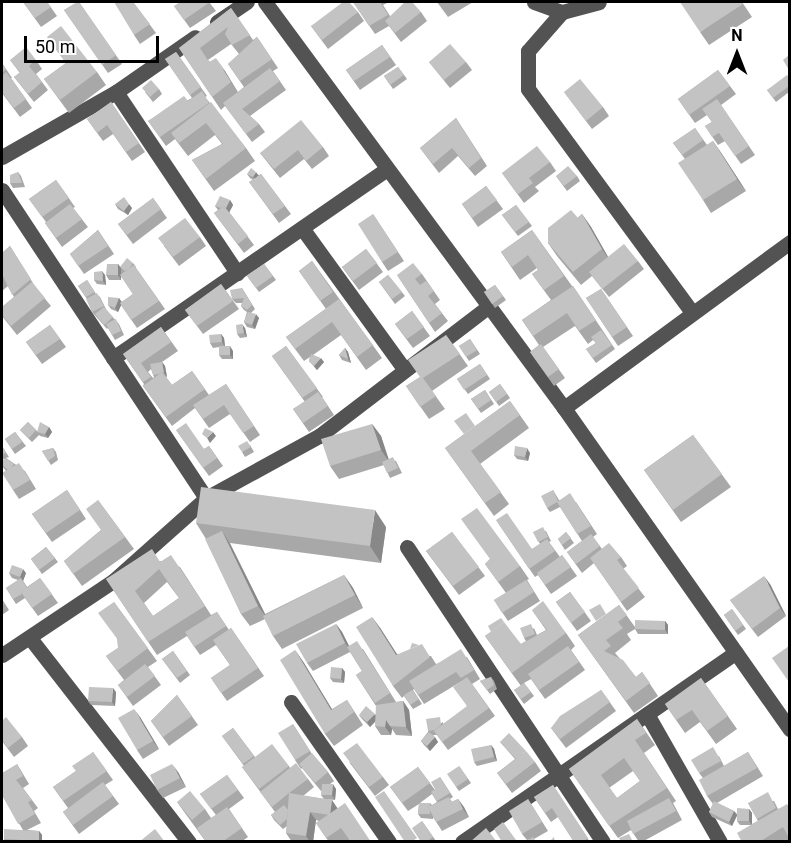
<!DOCTYPE html>
<html>
<head>
<meta charset="utf-8">
<style>
	body { margin:0 }
	#map { position:relative; width:791px; height:843px; overflow:hidden; background:#fff; font-family:Roboto,sans-serif }
	div>[style] { position:absolute }
	.minor>* { height:15px; margin:-7.5px; padding:0 7.5px; transform-origin:7.5px; border-radius:7.5px; background:#535353 }
	.wall>* { inset:0; background:#a8a8a8 }
	.shaded-wall>* { inset:0; background:#888 }
	.building>* { inset:0; background:#c3c3c3 }
	span { translate:-50% -50%; white-space:nowrap; text-align:center; line-height:1.15; -webkit-text-stroke:6px #fff; paint-order:stroke }
	.frame { position:absolute; inset:0; border:3px solid #000; pointer-events:none }
	.north { position:absolute; left:707px; top:24px; width:60px; height:60px; -webkit-text-stroke:4px #fff; paint-order:stroke; rotate:0deg; font-size:16px; font-weight:700; line-height:24px; text-align:center; color:#000 }
	.north::after { content:''; display:block; margin:auto; width:21px; height:27px; background:#000; clip-path:polygon(50% 0,100% 100%,50% 72%,0 100%) }
	.scale { position:absolute; left:24px; top:36px; width:135px; height:27px; box-sizing:border-box; border:3px solid #000; border-top:0; padding-left:8px; font-size:18px; line-height:21px; white-space:nowrap; color:#000; -webkit-text-stroke:4px #fff; paint-order:stroke }
</style>
</head>
<body>
<div id="map">
	<div class="minor">
		<div style="left:265px;top:2px;width:504px;rotate:53.63deg"></div>
		<div style="left:564px;top:408px;width:393px;rotate:54.9deg"></div>
		<div style="left:534px;top:2px;width:30px;rotate:20deg"></div>
		<div style="left:562px;top:12px;width:38px;rotate:-15deg"></div>
		<div style="left:562px;top:12px;width:52px;rotate:131.1deg"></div>
		<div style="left:528px;top:51px;width:38px;rotate:90deg"></div>
		<div style="left:528px;top:89px;width:277px;rotate:53.7deg"></div>
		<div style="left:217px;top:22px;width:36px;rotate:-34deg"></div>
		<div style="left:116px;top:92px;width:218px;rotate:56.2deg"></div>
		<div style="left:2px;top:157px;width:131px;rotate:-29.7deg"></div>
		<div style="left:116px;top:92px;width:96px;rotate:-34.8deg"></div>
		<div style="left:2px;top:190px;width:369px;rotate:56.5deg"></div>
		<div style="left:302px;top:228px;width:174px;rotate:54.1deg"></div>
		<div style="left:113px;top:358px;width:331px;rotate:-34.6deg"></div>
		<div style="left:564px;top:408px;width:280px;rotate:-36.3deg"></div>
		<div style="left:407px;top:547px;width:354px;rotate:56.4deg"></div>
		<div style="left:30px;top:638px;width:259px;rotate:52.1deg"></div>
		<div style="left:2px;top:655px;width:133px;rotate:-33.7deg"></div>
		<div style="left:113px;top:581px;width:125px;rotate:-41.7deg"></div>
		<div style="left:206px;top:498px;width:129px;rotate:-28.8deg"></div>
		<div style="left:319px;top:436px;width:213px;rotate:-37.4deg"></div>
		<div style="left:291px;top:702px;width:171px;rotate:55deg"></div>
		<div style="left:647px;top:714px;width:147px;rotate:60.3deg"></div>
		<div style="left:462px;top:842px;width:333px;rotate:-34.7deg"></div>
	</div>
	<div class="wall">
		<div style="clip-path:polygon(23px 2px,47px 2px,57px 16px,41px 27px)"></div>
		<div style="clip-path:polygon(79px 2px,122px 64px,108px 73px,64px 10px)"></div>
		<div style="clip-path:polygon(133px 2px,156px 33px,140px 44px,134px 35px)"></div>
		<div style="clip-path:polygon(209px 2px,216px 11px,190px 28px,174px 6px)"></div>
		<div style="clip-path:polygon(353px 2px,389px 2px,383px 5px,390px 16px,421px 12px,427px 21px,401px 42px,389px 26px,375px 34px)"></div>
		<div style="clip-path:polygon(437px 2px,473px 2px,448px 17px)"></div>
		<div style="clip-path:polygon(742px 2px,752px 17px,709px 45px,700px 32px)"></div>
		<div style="clip-path:polygon(evenodd,231px 8px,253px 40px,257px 37px,278px 68px,273px 71px,286px 90px,250px 116px,259px 124px,265px 132px,252px 142px,225px 106px,221px 110px,179px 48px,231px 8px,231px 44px,239px 54px,228px 64px,244px 87px,238px 92px,225px 71px,210px 62px,208px 60px,231px 44px)"></div>
		<div style="clip-path:polygon(358px 12px,364px 21px,328px 49px,311px 26px)"></div>
		<div style="clip-path:polygon(47px 37px,97px 72px,106px 85px,69px 113px,44px 79px,66px 63px)"></div>
		<div style="clip-path:polygon(382px 45px,396px 65px,360px 90px,346px 70px)"></div>
		<div style="clip-path:polygon(176px 52px,207px 96px,205px 97px,210px 103px,246px 148px,255px 161px,214px 191px,192px 160px,222px 144px,215px 135px,188px 156px,175px 139px,166px 146px,148px 121px,192px 98px,165px 59px)"></div>
		<div style="clip-path:polygon(10px 60px,36px 60px,42px 69px,36px 74px,48px 90px,34px 102px,14px 77px,20px 73px)"></div>
		<div style="clip-path:polygon(429px 62px,466px 62px,472px 70px,450px 88px)"></div>
		<div style="clip-path:polygon(2px 63px,12px 78px,11px 78px,32px 108px,20px 117px,2px 93px)"></div>
		<div style="clip-path:polygon(398px 67px,407px 79px,393px 89px,384px 76px)"></div>
		<div style="clip-path:polygon(718px 70px,736px 94px,721px 105px,755px 155px,741px 164px,725px 141px,718px 145px,705px 126px,712px 122px,707px 115px,695px 123px,678px 99px)"></div>
		<div style="clip-path:polygon(789px 78px,789px 92px,776px 102px,767px 90px)"></div>
		<div style="clip-path:polygon(159px 89px,162px 94px,153px 102px,145px 92px)"></div>
		<div style="clip-path:polygon(564px 92px,603px 107px,609px 116px,592px 129px)"></div>
		<div style="clip-path:polygon(111px 102px,145px 152px,132px 161px,113px 134px,103px 141px,87px 119px)"></div>
		<div style="clip-path:polygon(456px 118px,487px 166px,475px 176px,458px 156px,439px 173px,420px 148px)"></div>
		<div style="clip-path:polygon(695px 128px,707px 145px,713px 141px,746px 191px,711px 213px,703px 200px,685px 159px,673px 143px)"></div>
		<div style="clip-path:polygon(323px 147px,329px 156px,312px 169px,304px 159px,280px 178px,260px 153px)"></div>
		<div style="clip-path:polygon(550px 162px,556px 171px,535px 187px,539px 191px,524px 203px,502px 173px)"></div>
		<div style="clip-path:polygon(18px 172px,21px 176px,25px 187px,13px 188px,10px 183px)"></div>
		<div style="clip-path:polygon(247px 174px,259px 175px,261px 174px,291px 214px,279px 223px,249px 182px,253px 180px,250px 178px)"></div>
		<div style="clip-path:polygon(556px 176px,577px 176px,580px 181px,567px 191px)"></div>
		<div style="clip-path:polygon(56px 180px,75px 207px,73px 208px,88px 227px,62px 247px,45px 223px,46px 222px,29px 199px)"></div>
		<div style="clip-path:polygon(486px 186px,503px 209px,478px 227px,462px 204px)"></div>
		<div style="clip-path:polygon(153px 198px,167px 218px,133px 244px,118px 224px)"></div>
		<div style="clip-path:polygon(230px 200px,233px 205px,229px 212px,254px 245px,244px 253px,214px 213px,218px 210px,215px 206px)"></div>
		<div style="clip-path:polygon(115px 204px,132px 208px,128px 215px,118px 209px)"></div>
		<div style="clip-path:polygon(516px 205px,532px 226px,518px 236px,502px 215px)"></div>
		<div style="clip-path:polygon(373px 214px,404px 261px,388px 271px,382px 262px)"></div>
		<div style="clip-path:polygon(582px 214px,591px 227px,608px 257px,638px 261px,644px 269px,609px 297px,592px 276px,581px 285px,557px 256px,548px 243px)"></div>
		<div style="clip-path:polygon(98px 230px,114px 254px,84px 274px,70px 254px)"></div>
		<div style="clip-path:polygon(532px 230px,572px 286px,573px 286px,615px 349px,596px 363px,586px 349px,596px 343px,593px 340px,588px 344px,575px 326px,543px 347px,565px 378px,554px 386px,530px 352px,539px 345px,522px 320px,551px 300px,532px 274px,538px 270px,537px 268px,520px 280px,501px 252px)"></div>
		<div style="clip-path:polygon(200px 237px,206px 246px,179px 266px,164px 246px)"></div>
		<div style="clip-path:polygon(10px 246px,36px 288px,51px 306px,17px 335px,2px 316px,2px 307px,14px 297px,8px 286px,2px 291px,2px 253px)"></div>
		<div style="clip-path:polygon(366px 249px,383px 272px,359px 290px,342px 267px)"></div>
		<div style="clip-path:polygon(312px 261px,382px 358px,366px 370px,341px 335px,313px 355px,324px 362px,317px 370px,309px 361px,310px 357px,304px 361px,286px 337px,326px 309px,299px 271px)"></div>
		<div style="clip-path:polygon(133px 263px,136px 267px,136px 268px,165px 309px,137px 328px,121px 305px,118px 312px,111px 309px,108px 305px,119px 298px,122px 302px,133px 294px,121px 276px,121px 280px,109px 280px,106px 275px,118px 264px,120px 267px)"></div>
		<div style="clip-path:polygon(264px 264px,276px 280px,259px 292px,247px 276px)"></div>
		<div style="clip-path:polygon(422px 274px,440px 300px,435px 304px,448px 321px,435px 332px,397px 275px)"></div>
		<div style="clip-path:polygon(105px 275px,106px 285px,97px 284px,94px 280px)"></div>
		<div style="clip-path:polygon(388px 275px,405px 296px,395px 304px,379px 282px)"></div>
		<div style="clip-path:polygon(87px 280px,96px 294px,100px 297px,107px 311px,119px 324px,124px 335px,115px 340px,108px 328px,107px 329px,92px 312px,87px 299px,78px 286px)"></div>
		<div style="clip-path:polygon(221px 284px,239px 309px,203px 334px,185px 310px)"></div>
		<div style="clip-path:polygon(495px 285px,506px 300px,495px 308px,484px 292px)"></div>
		<div style="clip-path:polygon(242px 288px,255px 309px,251px 313px,259px 318px,255px 329px,247px 327px,244px 322px,247px 312px,244px 310px,241px 306px,242px 303px,236px 303px,232px 299px)"></div>
		<div style="clip-path:polygon(601px 289px,633px 336px,618px 346px,586px 298px)"></div>
		<div style="clip-path:polygon(412px 311px,430px 336px,413px 348px,395px 324px)"></div>
		<div style="clip-path:polygon(50px 325px,66px 347px,42px 364px,26px 342px)"></div>
		<div style="clip-path:polygon(evenodd,161px 327px,178px 351px,162px 362px,165px 366px,167px 377px,166px 377px,172px 385px,192px 371px,209px 395px,226px 384px,260px 435px,250px 442px,230px 414px,209px 428px,195px 408px,172px 426px,143px 386px,144px 384px,123px 354px,161px 327px,151px 369px,154px 377px,153px 378px,148px 372px,151px 369px)"></div>
		<div style="clip-path:polygon(245px 328px,247px 337px,240px 338px,237px 334px)"></div>
		<div style="clip-path:polygon(221px 334px,224px 338px,225px 346px,233px 351px,233px 359px,222px 359px,219px 355px,219px 347px,213px 348px,210px 343px)"></div>
		<div style="clip-path:polygon(446px 335px,468px 366px,432px 391px,445px 409px,429px 419px,406px 386px,420px 377px)"></div>
		<div style="clip-path:polygon(470px 339px,480px 354px,469px 361px,459px 346px)"></div>
		<div style="clip-path:polygon(286px 346px,323px 397px,322px 397px,334px 415px,309px 432px,293px 409px,305px 402px,272px 356px)"></div>
		<div style="clip-path:polygon(345px 348px,348px 352px,351px 363px,342px 360px,339px 355px)"></div>
		<div style="clip-path:polygon(480px 364px,490px 379px,468px 394px,457px 379px)"></div>
		<div style="clip-path:polygon(500px 384px,510px 398px,499px 406px,489px 392px)"></div>
		<div style="clip-path:polygon(485px 390px,494px 404px,481px 413px,471px 399px)"></div>
		<div style="clip-path:polygon(510px 401px,529px 428px,480px 464px,509px 504px,494px 516px,445px 448px)"></div>
		<div style="clip-path:polygon(28px 422px,38px 432px,49px 427px,52px 432px,48px 438px,40px 436px,39px 435px,32px 442px,20px 430px)"></div>
		<div style="clip-path:polygon(372px 424px,381px 436px,388px 459px,396px 461px,402px 473px,390px 478px,384px 465px,339px 479px,330px 466px)"></div>
		<div style="clip-path:polygon(176px 430px,204px 449px,209px 446px,223px 466px,209px 476px)"></div>
		<div style="clip-path:polygon(15px 432px,26px 446px,15px 454px,5px 439px)"></div>
		<div style="clip-path:polygon(693px 435px,731px 487px,681px 522px,644px 470px)"></div>
		<div style="clip-path:polygon(250px 445px,254px 452px,245px 457px,242px 452px)"></div>
		<div style="clip-path:polygon(2px 446px,9px 457px,6px 458px,25px 471px,36px 489px,19px 499px,13px 490px,6px 471px,2px 466px,2px 463px,4px 459px,2px 459px)"></div>
		<div style="clip-path:polygon(53px 448px,56px 452px,58px 460px,51px 465px,42px 451px)"></div>
		<div style="clip-path:polygon(530px 453px,528px 461px,517px 459px,514px 455px)"></div>
		<div style="clip-path:polygon(67px 490px,86px 519px,52px 542px,32px 514px)"></div>
		<div style="clip-path:polygon(553px 490px,559px 500px,576px 502px,597px 534px,593px 537px,602px 549px,621px 557px,627px 566px,623px 569px,645px 597px,627px 611px,594px 563px,582px 573px,567px 552px,582px 541px,560px 507px,550px 512px,547px 508px)"></div>
		<div style="clip-path:polygon(98px 500px,134px 549px,82px 586px,64px 561px,101px 530px)"></div>
		<div style="clip-path:polygon(496px 520px,532px 549px,540px 544px,533px 532px,546px 531px,551px 541px,549px 542px,560px 557px,562px 555px,577px 576px,551px 594px,538px 575px,535px 577px)"></div>
		<div style="clip-path:polygon(196px 523px,386px 527px,381px 563px,230px 543px,265px 614px,344px 575px,353px 588px,363px 608px,282px 649px,273px 636px,265px 619px,250px 626px,241px 614px,206px 539px)"></div>
		<div style="clip-path:polygon(452px 532px,485px 576px,459px 595px,426px 551px)"></div>
		<div style="clip-path:polygon(566px 532px,574px 543px,565px 550px,558px 539px)"></div>
		<div style="clip-path:polygon(46px 547px,58px 562px,42px 574px,31px 559px)"></div>
		<div style="clip-path:polygon(490px 559px,520px 566px,529px 579px,527px 580px,540px 601px,508px 621px,494px 600px,506px 593px,485px 564px)"></div>
		<div style="clip-path:polygon(evenodd,160px 561px,180px 567px,211px 615px,217px 612px,229px 630px,231px 628px,264px 676px,227px 701px,211px 678px,230px 665px,216px 645px,200px 655px,187px 636px,157px 655px,106px 579px,160px 561px,167px 582px,179px 598px,153px 616px,144px 603px,167px 582px)"></div>
		<div style="clip-path:polygon(9px 573px,26px 573px,23px 581px,27px 587px,40px 578px,58px 603px,38px 616px,25px 598px,16px 604px,6px 588px,18px 580px,12px 578px)"></div>
		<div style="clip-path:polygon(770px 584px,786px 616px,758px 637px,730px 600px)"></div>
		<div style="clip-path:polygon(570px 592px,591px 621px,577px 631px,556px 602px)"></div>
		<div style="clip-path:polygon(2px 599px,9px 610px,2px 615px)"></div>
		<div style="clip-path:polygon(114px 602px,157px 661px,148px 667px,161px 685px,133px 706px,118px 685px,124px 680px,106px 656px,118px 648px)"></div>
		<div style="clip-path:polygon(619px 605px,635px 627px,665px 621px,668px 625px,668px 634px,638px 634px,635px 629px,627px 634px,631px 640px,615px 653px,636px 677px,642px 672px,658px 696px,634px 713px,578px 635px)"></div>
		<div style="clip-path:polygon(732px 609px,746px 629px,738px 635px,724px 615px)"></div>
		<div style="clip-path:polygon(532px 610px,566px 633px,575px 646px,571px 650px,585px 670px,545px 699px,531px 679px,524px 683px,534px 696px,524px 704px,514px 690px,521px 686px,485px 636px,491px 632px,521px 644px,526px 641px,524px 638px,534px 628px,537px 635px,546px 630px)"></div>
		<div style="clip-path:polygon(372px 617px,397px 654px,431px 656px,436px 664px,467px 657px,480px 679px,472px 684px,495px 716px,448px 750px,437px 735px,433px 735px,438px 742px,430px 751px,424px 745px,421px 741px,428px 732px,428px 731px,443px 722px,443px 724px,467px 707px,462px 681px,424px 704px,414px 689px,413px 690px,422px 704px,413px 709px,404px 696px,402px 698px,393px 686px)"></div>
		<div style="clip-path:polygon(336px 624px,342px 632px,349px 646px,363px 649px,396px 702px,403px 701px,409px 710px,412px 736px,396px 735px,392px 729px,391px 735px,381px 735px,375px 726px,376px 721px,370px 727px,362px 719px,359px 715px,376px 715px,376px 706px,356px 675px,362px 671px,350px 652px,313px 671px,307px 663px)"></div>
		<div style="clip-path:polygon(295px 650px,304px 663px,332px 709px,347px 700px,363px 725px,334px 746px,325px 734px)"></div>
		<div style="clip-path:polygon(173px 651px,190px 675px,180px 683px,162px 659px)"></div>
		<div style="clip-path:polygon(342px 668px,345px 672px,344px 683px,333px 682px,330px 678px)"></div>
		<div style="clip-path:polygon(491px 677px,494px 681px,497px 689px,490px 694px,480px 681px)"></div>
		<div style="clip-path:polygon(701px 678px,737px 729px,716px 744px,700px 722px,685px 733px,665px 704px)"></div>
		<div style="clip-path:polygon(601px 690px,616px 711px,566px 748px,551px 728px)"></div>
		<div style="clip-path:polygon(116px 692px,115px 706px,91px 705px,88px 701px)"></div>
		<div style="clip-path:polygon(177px 695px,198px 725px,169px 746px,151px 721px)"></div>
		<div style="clip-path:polygon(140px 717px,159px 749px,143px 759px,137px 750px)"></div>
		<div style="clip-path:polygon(evenodd,637px 719px,655px 745px,644px 753px,676px 801px,673px 803px,682px 820px,642px 842px,639px 842px,631px 830px,618px 838px,569px 769px,637px 719px,633px 771px,640px 781px,617px 798px,609px 788px,633px 771px)"></div>
		<div style="clip-path:polygon(2px 721px,22px 737px,28px 746px,14px 757px,2px 741px)"></div>
		<div style="clip-path:polygon(293px 724px,312px 754px,328px 772px,334px 781px,330px 784px,336px 789px,335px 800px,324px 799px,321px 795px,322px 791px,321px 791px,302px 768px,301px 769px,295px 760px)"></div>
		<div style="clip-path:polygon(233px 728px,255px 757px,289px 766px,290px 768px,308px 779px,314px 787px,303px 796px,332px 800px,350px 841px,349px 842px,329px 842px,316px 823px,319px 821px,316px 820px,313px 842px,292px 842px,286px 833px,287px 826px,283px 829px,274px 820px,271px 815px,275px 812px,242px 767px,244px 766px,222px 736px)"></div>
		<div style="clip-path:polygon(500px 742px,535px 762px,541px 771px,512px 793px,497px 773px,515px 759px)"></div>
		<div style="clip-path:polygon(491px 745px,494px 749px,497px 761px,477px 766px,474px 762px)"></div>
		<div style="clip-path:polygon(93px 752px,113px 780px,105px 785px,119px 804px,79px 834px,63px 812px,68px 808px,53px 787px,76px 771px)"></div>
		<div style="clip-path:polygon(748px 752px,763px 776px,717px 803px,734px 811px,737px 814px,749px 809px,752px 813px,752px 824px,758px 821px,748px 803px,774px 801px,778px 809px,789px 807px,789px 841px,742px 842px,751px 825px,740px 825px,737px 821px,737px 816px,732px 826px,712px 817px,709px 812px,713px 804px,707px 796px,703px 778px,699px 773px,719px 756px,724px 766px)"></div>
		<div style="clip-path:polygon(349px 762px,383px 777px,389px 785px,375px 796px)"></div>
		<div style="clip-path:polygon(17px 764px,29px 784px,23px 788px,38px 808px,34px 811px,41px 823px,27px 830px,39px 831px,42px 835px,42px 842px,5px 842px,4px 839px,23px 830px,2px 795px)"></div>
		<div style="clip-path:polygon(459px 766px,471px 783px,459px 791px,456px 787px)"></div>
		<div style="clip-path:polygon(evenodd,418px 767px,435px 790px,440px 777px,453px 797px,450px 799px,452px 802px,458px 799px,469px 817px,442px 831px,433px 817px,433px 819px,421px 818px,418px 814px,419px 804px,408px 811px,390px 787px,418px 767px,432px 794px,437px 802px,432px 805px,430px 803px,420px 803px,432px 794px)"></div>
		<div style="clip-path:polygon(178px 772px,186px 787px,163px 798px,157px 790px)"></div>
		<div style="clip-path:polygon(227px 775px,244px 798px,229px 809px,248px 837px,241px 842px,206px 842px,177px 802px,205px 809px,211px 818px,216px 815px,200px 794px)"></div>
		<div style="clip-path:polygon(553px 785px,590px 842px,574px 842px,558px 817px,551px 822px,534px 797px)"></div>
		<div style="clip-path:polygon(528px 799px,548px 831px,534px 839px,527px 840px,522px 834px)"></div>
		<div style="clip-path:polygon(422px 821px,436px 841px,435px 842px,421px 842px)"></div>
	</div>
	<div class="shaded-wall">
		<div style="clip-path:polygon(216px 58px,225px 71px,239px 95px,231px 82px)"></div>
		<div style="clip-path:polygon(713px 141px,722px 154px,746px 191px,737px 179px)"></div>
		<div style="clip-path:polygon(256px 172px,259px 176px,256px 182px,253px 177px)"></div>
		<div style="clip-path:polygon(230px 200px,233px 205px,228px 215px,225px 210px)"></div>
		<div style="clip-path:polygon(129px 204px,132px 208px,128px 215px,124px 211px)"></div>
		<div style="clip-path:polygon(582px 214px,591px 227px,611px 262px,602px 249px)"></div>
		<div style="clip-path:polygon(118px 264px,121px 268px,121px 280px,118px 275px)"></div>
		<div style="clip-path:polygon(102px 271px,105px 275px,106px 285px,103px 281px)"></div>
		<div style="clip-path:polygon(119px 298px,122px 303px,118px 312px,115px 308px)"></div>
		<div style="clip-path:polygon(256px 314px,259px 318px,255px 329px,252px 325px)"></div>
		<div style="clip-path:polygon(242px 324px,245px 328px,247px 337px,244px 333px)"></div>
		<div style="clip-path:polygon(221px 334px,224px 338px,225px 347px,222px 342px)"></div>
		<div style="clip-path:polygon(230px 346px,233px 351px,233px 359px,230px 355px)"></div>
		<div style="clip-path:polygon(345px 348px,348px 352px,351px 363px,348px 359px)"></div>
		<div style="clip-path:polygon(321px 358px,324px 362px,317px 370px,314px 366px)"></div>
		<div style="clip-path:polygon(162px 362px,165px 366px,167px 377px,164px 373px)"></div>
		<div style="clip-path:polygon(372px 424px,381px 436px,390px 463px,381px 450px)"></div>
		<div style="clip-path:polygon(49px 427px,52px 432px,48px 438px,45px 434px)"></div>
		<div style="clip-path:polygon(213px 432px,216px 436px,210px 443px,207px 438px)"></div>
		<div style="clip-path:polygon(527px 448px,530px 453px,528px 461px,525px 457px)"></div>
		<div style="clip-path:polygon(375px 510px,386px 527px,381px 563px,370px 546px)"></div>
		<div style="clip-path:polygon(222px 531px,230px 544px,267px 618px,258px 606px)"></div>
		<div style="clip-path:polygon(23px 569px,26px 573px,23px 581px,31px 594px,20px 577px)"></div>
		<div style="clip-path:polygon(344px 575px,353px 588px,363px 608px,355px 595px)"></div>
		<div style="clip-path:polygon(764px 576px,770px 584px,786px 616px,780px 608px)"></div>
		<div style="clip-path:polygon(372px 617px,381px 629px,405px 667px,396px 655px)"></div>
		<div style="clip-path:polygon(665px 621px,668px 625px,668px 634px,665px 630px)"></div>
		<div style="clip-path:polygon(336px 624px,342px 632px,352px 652px,345px 643px)"></div>
		<div style="clip-path:polygon(295px 650px,304px 663px,340px 723px,331px 710px)"></div>
		<div style="clip-path:polygon(342px 668px,345px 672px,344px 683px,341px 679px)"></div>
		<div style="clip-path:polygon(113px 688px,116px 692px,115px 706px,112px 702px)"></div>
		<div style="clip-path:polygon(403px 701px,409px 710px,412px 736px,406px 727px)"></div>
		<div style="clip-path:polygon(134px 709px,140px 717px,159px 749px,153px 741px)"></div>
		<div style="clip-path:polygon(375px 714px,378px 718px,370px 727px,367px 722px)"></div>
		<div style="clip-path:polygon(386px 720px,392px 729px,391px 735px,385px 727px)"></div>
		<div style="clip-path:polygon(435px 737px,438px 742px,430px 751px,427px 746px)"></div>
		<div style="clip-path:polygon(491px 745px,494px 749px,497px 761px,494px 757px)"></div>
		<div style="clip-path:polygon(172px 764px,178px 772px,186px 787px,180px 778px)"></div>
		<div style="clip-path:polygon(333px 784px,336px 789px,335px 800px,332px 795px)"></div>
		<div style="clip-path:polygon(458px 799px,464px 807px,469px 817px,463px 809px)"></div>
		<div style="clip-path:polygon(332px 800px,338px 809px,330px 815px)"></div>
		<div style="clip-path:polygon(749px 809px,752px 813px,752px 825px,749px 821px)"></div>
		<div style="clip-path:polygon(734px 811px,737px 815px,732px 826px,729px 822px)"></div>
		<div style="clip-path:polygon(310px 812px,316px 820px,313px 842px,310px 842px,306px 836px)"></div>
		<div style="clip-path:polygon(39px 831px,42px 835px,42px 842px,39px 841px)"></div>
	</div>
	<div class="building">
		<div style="clip-path:polygon(23px 2px,47px 2px,51px 7px,35px 18px)"></div>
		<div style="clip-path:polygon(77px 2px,79px 2px,116px 55px,102px 65px,64px 10px)"></div>
		<div style="clip-path:polygon(114px 2px,133px 2px,150px 24px,134px 35px)"></div>
		<div style="clip-path:polygon(180px 2px,210px 2px,184px 20px,174px 6px)"></div>
		<div style="clip-path:polygon(343px 2px,349px 2px,358px 12px,322px 40px,311px 26px)"></div>
		<div style="clip-path:polygon(353px 2px,380px 2px,388px 15px,369px 26px)"></div>
		<div style="clip-path:polygon(405px 2px,412px 2px,421px 12px,395px 33px,385px 21px)"></div>
		<div style="clip-path:polygon(680px 2px,741px 2px,743px 4px,700px 32px)"></div>
		<div style="clip-path:polygon(231px 8px,250px 35px,232px 45px,225px 34px,228px 27px,200px 48px,209px 62px,216px 58px,231px 82px,212px 97px,179px 48px)"></div>
		<div style="clip-path:polygon(61px 26px,97px 72px,60px 100px,44px 79px,66px 63px,47px 37px)"></div>
		<div style="clip-path:polygon(257px 37px,272px 59px,240px 81px,228px 64px)"></div>
		<div style="clip-path:polygon(450px 44px,466px 62px,444px 80px,429px 62px)"></div>
		<div style="clip-path:polygon(382px 45px,390px 57px,354px 81px,346px 70px)"></div>
		<div style="clip-path:polygon(26px 47px,36px 60px,29px 66px,42px 82px,28px 94px,14px 77px,20px 72px,10px 60px)"></div>
		<div style="clip-path:polygon(176px 52px,201px 87px,190px 95px,165px 59px)"></div>
		<div style="clip-path:polygon(789px 55px,789px 70px,783px 60px)"></div>
		<div style="clip-path:polygon(2px 63px,6px 69px,2px 73px)"></div>
		<div style="clip-path:polygon(398px 67px,404px 75px,390px 85px,384px 76px)"></div>
		<div style="clip-path:polygon(270px 68px,280px 81px,242px 109px,259px 124px,246px 134px,223px 103px)"></div>
		<div style="clip-path:polygon(718px 70px,730px 86px,689px 115px,678px 99px)"></div>
		<div style="clip-path:polygon(6px 72px,26px 99px,14px 108px,2px 92px,2px 76px)"></div>
		<div style="clip-path:polygon(787px 75px,789px 78px,789px 86px,773px 98px,767px 90px)"></div>
		<div style="clip-path:polygon(580px 79px,603px 107px,586px 121px,564px 92px)"></div>
		<div style="clip-path:polygon(151px 80px,159px 89px,150px 97px,142px 88px)"></div>
		<div style="clip-path:polygon(202px 91px,209px 103px,160px 137px,148px 121px,184px 96px,188px 101px)"></div>
		<div style="clip-path:polygon(717px 99px,749px 146px,735px 156px,719px 133px,712px 137px,705px 126px,712px 122px,702px 109px)"></div>
		<div style="clip-path:polygon(111px 102px,139px 143px,126px 152px,107px 125px,97px 133px,87px 119px)"></div>
		<div style="clip-path:polygon(211px 102px,246px 148px,206px 179px,192px 160px,223px 144px,206px 123px,179px 143px,171px 133px)"></div>
		<div style="clip-path:polygon(456px 118px,481px 158px,469px 168px,452px 148px,433px 164px,420px 148px)"></div>
		<div style="clip-path:polygon(301px 120px,323px 147px,306px 161px,298px 150px,274px 169px,260px 153px)"></div>
		<div style="clip-path:polygon(695px 128px,703px 140px,682px 155px,673px 143px)"></div>
		<div style="clip-path:polygon(713px 141px,737px 179px,703px 200px,678px 163px)"></div>
		<div style="clip-path:polygon(537px 146px,550px 162px,529px 178px,533px 183px,518px 194px,502px 173px)"></div>
		<div style="clip-path:polygon(568px 166px,577px 176px,564px 186px,556px 176px)"></div>
		<div style="clip-path:polygon(251px 168px,256px 172px,253px 177px,247px 174px)"></div>
		<div style="clip-path:polygon(18px 172px,22px 183px,10px 183px,10px 175px)"></div>
		<div style="clip-path:polygon(261px 174px,285px 206px,273px 214px,249px 182px)"></div>
		<div style="clip-path:polygon(56px 180px,69px 198px,42px 217px,29px 199px)"></div>
		<div style="clip-path:polygon(486px 186px,497px 200px,472px 218px,462px 204px)"></div>
		<div style="clip-path:polygon(220px 196px,230px 200px,226px 208px,224px 206px,221px 208px,215px 206px)"></div>
		<div style="clip-path:polygon(124px 197px,129px 204px,124px 211px,115px 204px)"></div>
		<div style="clip-path:polygon(153px 198px,161px 209px,127px 235px,118px 224px)"></div>
		<div style="clip-path:polygon(70px 204px,82px 219px,56px 238px,45px 223px)"></div>
		<div style="clip-path:polygon(516px 205px,529px 222px,515px 232px,502px 215px)"></div>
		<div style="clip-path:polygon(224px 206px,248px 236px,238px 244px,214px 213px)"></div>
		<div style="clip-path:polygon(571px 210px,578px 218px,582px 214px,602px 249px,573px 272px,548px 243px,548px 228px)"></div>
		<div style="clip-path:polygon(373px 214px,398px 252px,382px 262px,358px 224px)"></div>
		<div style="clip-path:polygon(185px 218px,200px 237px,173px 257px,158px 238px)"></div>
		<div style="clip-path:polygon(98px 230px,108px 246px,78px 266px,70px 254px)"></div>
		<div style="clip-path:polygon(532px 230px,564px 276px,544px 290px,532px 274px,538px 270px,528px 255px,512px 267px,501px 252px)"></div>
		<div style="clip-path:polygon(624px 244px,638px 261px,602px 289px,589px 272px)"></div>
		<div style="clip-path:polygon(10px 246px,31px 279px,12px 295px,3px 276px,2px 277px,2px 253px)"></div>
		<div style="clip-path:polygon(366px 249px,377px 263px,353px 281px,342px 267px)"></div>
		<div style="clip-path:polygon(127px 258px,133px 263px,130px 268px,125px 271px,120px 267px)"></div>
		<div style="clip-path:polygon(312px 261px,333px 292px,320px 301px,299px 271px)"></div>
		<div style="clip-path:polygon(413px 263px,422px 274px,415px 279px,420px 285px,426px 281px,434px 291px,428px 296px,442px 313px,429px 323px,397px 275px)"></div>
		<div style="clip-path:polygon(107px 264px,118px 264px,118px 275px,106px 275px)"></div>
		<div style="clip-path:polygon(264px 264px,273px 276px,256px 288px,247px 276px)"></div>
		<div style="clip-path:polygon(134px 265px,159px 301px,131px 320px,120px 303px,133px 294px,120px 275px)"></div>
		<div style="clip-path:polygon(102px 271px,103px 281px,94px 280px,94px 272px)"></div>
		<div style="clip-path:polygon(388px 275px,402px 292px,392px 299px,379px 282px)"></div>
		<div style="clip-path:polygon(87px 280px,95px 292px,86px 297px,78px 286px)"></div>
		<div style="clip-path:polygon(32px 282px,45px 298px,11px 326px,2px 315px,2px 307px)"></div>
		<div style="clip-path:polygon(221px 284px,233px 301px,197px 326px,185px 310px)"></div>
		<div style="clip-path:polygon(495px 285px,503px 296px,492px 304px,484px 292px)"></div>
		<div style="clip-path:polygon(573px 286px,596px 320px,579px 331px,567px 313px,533px 336px,522px 320px)"></div>
		<div style="clip-path:polygon(242px 288px,252px 305px,247px 310px,241px 306px,244px 298px,232px 299px,230px 290px)"></div>
		<div style="clip-path:polygon(601px 289px,627px 327px,612px 337px,586px 298px)"></div>
		<div style="clip-path:polygon(97px 293px,104px 306px,92px 312px,86px 299px)"></div>
		<div style="clip-path:polygon(108px 297px,119px 298px,115px 308px,108px 305px)"></div>
		<div style="clip-path:polygon(339px 299px,373px 345px,357px 357px,332px 322px,295px 349px,286px 337px)"></div>
		<div style="clip-path:polygon(104px 307px,113px 317px,104px 325px,95px 314px)"></div>
		<div style="clip-path:polygon(412px 311px,424px 327px,407px 339px,395px 324px)"></div>
		<div style="clip-path:polygon(248px 312px,256px 314px,252px 325px,244px 322px)"></div>
		<div style="clip-path:polygon(116px 319px,121px 331px,112px 335px,106px 324px)"></div>
		<div style="clip-path:polygon(242px 324px,244px 333px,237px 334px,236px 325px)"></div>
		<div style="clip-path:polygon(50px 325px,60px 339px,36px 355px,26px 342px)"></div>
		<div style="clip-path:polygon(161px 327px,171px 342px,141px 363px,151px 377px,143px 382px,123px 354px)"></div>
		<div style="clip-path:polygon(601px 330px,612px 345px,593px 358px,586px 349px,596px 343px,591px 337px)"></div>
		<div style="clip-path:polygon(221px 334px,222px 342px,210px 343px,209px 335px)"></div>
		<div style="clip-path:polygon(446px 335px,460px 354px,423px 378px,436px 396px,420px 407px,406px 386px,420px 377px,408px 360px)"></div>
		<div style="clip-path:polygon(470px 339px,477px 350px,466px 357px,459px 346px)"></div>
		<div style="clip-path:polygon(541px 344px,559px 369px,548px 377px,530px 352px)"></div>
		<div style="clip-path:polygon(219px 346px,230px 346px,230px 355px,219px 355px)"></div>
		<div style="clip-path:polygon(286px 346px,317px 388px,302px 398px,272px 356px)"></div>
		<div style="clip-path:polygon(345px 348px,348px 359px,339px 355px)"></div>
		<div style="clip-path:polygon(311px 354px,321px 358px,314px 366px,309px 361px)"></div>
		<div style="clip-path:polygon(162px 362px,164px 373px,162px 372px,159px 374px,153px 375px,150px 364px)"></div>
		<div style="clip-path:polygon(480px 364px,487px 375px,464px 390px,457px 379px)"></div>
		<div style="clip-path:polygon(192px 371px,205px 389px,166px 417px,143px 386px,162px 372px,172px 385px)"></div>
		<div style="clip-path:polygon(226px 384px,254px 426px,243px 433px,224px 405px,203px 419px,193px 405px)"></div>
		<div style="clip-path:polygon(500px 384px,507px 394px,496px 402px,489px 392px)"></div>
		<div style="clip-path:polygon(485px 390px,491px 400px,478px 409px,471px 399px)"></div>
		<div style="clip-path:polygon(318px 392px,328px 406px,303px 423px,293px 409px)"></div>
		<div style="clip-path:polygon(510px 401px,520px 415px,471px 451px,501px 492px,485px 503px,445px 448px)"></div>
		<div style="clip-path:polygon(466px 413px,475px 426px,464px 434px,454px 421px)"></div>
		<div style="clip-path:polygon(28px 422px,36px 430px,29px 438px,20px 430px)"></div>
		<div style="clip-path:polygon(40px 422px,49px 427px,45px 434px,37px 432px)"></div>
		<div style="clip-path:polygon(186px 423px,204px 449px,209px 446px,217px 458px,203px 468px,176px 430px)"></div>
		<div style="clip-path:polygon(372px 424px,381px 450px,330px 466px,321px 439px)"></div>
		<div style="clip-path:polygon(205px 428px,213px 432px,207px 438px,202px 434px)"></div>
		<div style="clip-path:polygon(15px 432px,22px 442px,12px 449px,5px 439px)"></div>
		<div style="clip-path:polygon(693px 435px,722px 474px,673px 510px,644px 470px)"></div>
		<div style="clip-path:polygon(247px 441px,251px 447px,242px 452px,238px 446px)"></div>
		<div style="clip-path:polygon(2px 446px,6px 453px,2px 454px)"></div>
		<div style="clip-path:polygon(515px 446px,527px 448px,525px 457px,514px 455px)"></div>
		<div style="clip-path:polygon(53px 448px,55px 456px,48px 461px,42px 451px)"></div>
		<div style="clip-path:polygon(393px 457px,398px 468px,387px 473px,382px 462px)"></div>
		<div style="clip-path:polygon(5px 458px,14px 464px,12px 467px,8px 470px,2px 465px,2px 463px)"></div>
		<div style="clip-path:polygon(19px 463px,30px 480px,13px 490px,2px 473px)"></div>
		<div style="clip-path:polygon(201px 487px,375px 510px,370px 546px,196px 523px)"></div>
		<div style="clip-path:polygon(67px 490px,80px 510px,46px 533px,32px 514px)"></div>
		<div style="clip-path:polygon(553px 490px,558px 501px,557px 502px,547px 508px,541px 496px)"></div>
		<div style="clip-path:polygon(570px 493px,591px 526px,577px 534px,557px 502px)"></div>
		<div style="clip-path:polygon(98px 500px,125px 537px,73px 574px,64px 561px,101px 530px,86px 509px)"></div>
		<div style="clip-path:polygon(477px 508px,520px 566px,498px 582px,485px 564px,490px 559px,461px 519px)"></div>
		<div style="clip-path:polygon(507px 513px,532px 549px,547px 539px,555px 551px,529px 569px,496px 520px)"></div>
		<div style="clip-path:polygon(543px 527px,548px 537px,538px 542px,533px 532px)"></div>
		<div style="clip-path:polygon(222px 531px,258px 606px,241px 614px,205px 539px)"></div>
		<div style="clip-path:polygon(452px 532px,479px 567px,453px 586px,426px 551px)"></div>
		<div style="clip-path:polygon(566px 532px,571px 538px,562px 545px,558px 539px)"></div>
		<div style="clip-path:polygon(591px 534px,600px 546px,576px 564px,567px 552px)"></div>
		<div style="clip-path:polygon(609px 543px,621px 557px,617px 560px,639px 588px,621px 602px,590px 558px)"></div>
		<div style="clip-path:polygon(46px 547px,55px 558px,39px 570px,31px 559px)"></div>
		<div style="clip-path:polygon(evenodd,152px 549px,160px 562px,171px 555px,205px 606px,148px 642px,106px 579px,152px 549px,159px 569px,179px 598px,153px 616px,135px 591px,159px 569px)"></div>
		<div style="clip-path:polygon(562px 555px,571px 567px,545px 585px,537px 573px)"></div>
		<div style="clip-path:polygon(12px 565px,23px 569px,20px 577px,9px 573px)"></div>
		<div style="clip-path:polygon(344px 575px,355px 595px,273px 636px,263px 616px)"></div>
		<div style="clip-path:polygon(764px 576px,780px 608px,752px 629px,730px 600px)"></div>
		<div style="clip-path:polygon(21px 578px,27px 588px,21px 592px,22px 594px,13px 599px,6px 588px)"></div>
		<div style="clip-path:polygon(40px 578px,52px 594px,32px 608px,21px 592px)"></div>
		<div style="clip-path:polygon(526px 580px,534px 592px,502px 613px,494px 600px)"></div>
		<div style="clip-path:polygon(570px 592px,585px 612px,571px 623px,556px 602px)"></div>
		<div style="clip-path:polygon(543px 601px,566px 633px,512px 673px,485px 636px,504px 622px,521px 644px,547px 630px,532px 610px)"></div>
		<div style="clip-path:polygon(114px 602px,148px 648px,117px 671px,106px 656px,118px 648px,118px 640px,98px 613px)"></div>
		<div style="clip-path:polygon(600px 604px,606px 614px,596px 621px,589px 610px)"></div>
		<div style="clip-path:polygon(619px 605px,627px 615px,618px 622px,623px 628px,606px 640px,611px 646px,604px 651px,623px 660px,636px 677px,642px 672px,650px 683px,626px 701px,578px 635px)"></div>
		<div style="clip-path:polygon(732px 609px,743px 625px,735px 631px,724px 615px)"></div>
		<div style="clip-path:polygon(217px 612px,226px 626px,194px 647px,185px 632px)"></div>
		<div style="clip-path:polygon(372px 617px,396px 655px,422px 644px,430px 657px,393px 686px,356px 627px)"></div>
		<div style="clip-path:polygon(501px 618px,504px 622px,491px 632px,488px 626px)"></div>
		<div style="clip-path:polygon(635px 620px,665px 621px,665px 630px,635px 629px)"></div>
		<div style="clip-path:polygon(336px 624px,345px 643px,307px 663px,296px 644px)"></div>
		<div style="clip-path:polygon(531px 624px,535px 634px,524px 638px,520px 628px)"></div>
		<div style="clip-path:polygon(231px 628px,258px 668px,221px 693px,211px 678px,230px 665px,213px 640px)"></div>
		<div style="clip-path:polygon(357px 641px,390px 693px,375px 703px,356px 675px,362px 671px,347px 647px)"></div>
		<div style="clip-path:polygon(412px 643px,419px 645px,410px 649px)"></div>
		<div style="clip-path:polygon(568px 646px,579px 662px,539px 690px,528px 674px)"></div>
		<div style="clip-path:polygon(789px 646px,789px 682px,772px 658px)"></div>
		<div style="clip-path:polygon(461px 649px,474px 670px,461px 678px,456px 672px,418px 695px,409px 681px)"></div>
		<div style="clip-path:polygon(295px 650px,331px 710px,347px 700px,354px 712px,325px 734px,280px 660px)"></div>
		<div style="clip-path:polygon(173px 651px,187px 671px,177px 678px,162px 659px)"></div>
		<div style="clip-path:polygon(145px 664px,155px 676px,127px 697px,118px 685px)"></div>
		<div style="clip-path:polygon(331px 667px,342px 668px,341px 679px,330px 678px)"></div>
		<div style="clip-path:polygon(467px 677px,489px 708px,442px 742px,434px 731px,467px 706px,453px 687px)"></div>
		<div style="clip-path:polygon(491px 677px,494px 685px,487px 690px,480px 681px)"></div>
		<div style="clip-path:polygon(701px 678px,728px 716px,707px 731px,692px 710px,676px 720px,665px 704px)"></div>
		<div style="clip-path:polygon(524px 683px,531px 692px,521px 699px,514px 690px)"></div>
		<div style="clip-path:polygon(89px 687px,113px 688px,112px 702px,88px 701px)"></div>
		<div style="clip-path:polygon(412px 690px,419px 699px,410px 705px,404px 695px)"></div>
		<div style="clip-path:polygon(601px 690px,610px 702px,560px 739px,551px 728px,560px 716px)"></div>
		<div style="clip-path:polygon(177px 695px,192px 716px,163px 737px,151px 721px)"></div>
		<div style="clip-path:polygon(403px 701px,406px 727px,390px 726px,386px 720px,385px 727px,375px 726px,376px 705px)"></div>
		<div style="clip-path:polygon(366px 706px,375px 714px,367px 722px,359px 715px)"></div>
		<div style="clip-path:polygon(134px 709px,153px 741px,137px 750px,118px 718px)"></div>
		<div style="clip-path:polygon(6px 717px,22px 737px,8px 748px,2px 740px,2px 721px)"></div>
		<div style="clip-path:polygon(440px 717px,441px 725px,435px 730px,428px 731px,426px 719px)"></div>
		<div style="clip-path:polygon(evenodd,637px 719px,646px 733px,635px 740px,667px 788px,609px 826px,569px 769px,637px 719px,624px 758px,640px 781px,617px 798px,601px 775px,624px 758px)"></div>
		<div style="clip-path:polygon(293px 724px,310px 751px,295px 760px,278px 733px)"></div>
		<div style="clip-path:polygon(233px 728px,254px 756px,243px 764px,222px 736px)"></div>
		<div style="clip-path:polygon(429px 732px,435px 737px,427px 746px,421px 741px)"></div>
		<div style="clip-path:polygon(509px 733px,526px 751px,516px 759px,500px 742px)"></div>
		<div style="clip-path:polygon(357px 743px,383px 777px,369px 787px,343px 753px)"></div>
		<div style="clip-path:polygon(272px 744px,289px 766px,259px 789px,242px 767px)"></div>
		<div style="clip-path:polygon(491px 745px,494px 757px,474px 762px,471px 749px)"></div>
		<div style="clip-path:polygon(713px 747px,721px 761px,699px 773px,691px 760px)"></div>
		<div style="clip-path:polygon(526px 751px,535px 762px,506px 784px,497px 773px)"></div>
		<div style="clip-path:polygon(93px 752px,107px 771px,63px 801px,53px 787px,76px 771px,72px 766px)"></div>
		<div style="clip-path:polygon(748px 752px,757px 768px,707px 796px,699px 780px)"></div>
		<div style="clip-path:polygon(312px 753px,328px 772px,315px 783px,299px 764px)"></div>
		<div style="clip-path:polygon(296px 763px,308px 779px,289px 793px,332px 800px,330px 815px,310px 812px,306px 836px,286px 833px,289px 793px,272px 807px,260px 792px)"></div>
		<div style="clip-path:polygon(17px 764px,23px 776px,16px 780px,32px 800px,28px 802px,35px 814px,18px 824px,2px 795px,2px 773px)"></div>
		<div style="clip-path:polygon(172px 764px,180px 778px,157px 790px,150px 775px)"></div>
		<div style="clip-path:polygon(459px 766px,468px 779px,456px 787px,447px 774px)"></div>
		<div style="clip-path:polygon(418px 767px,430px 783px,402px 803px,390px 787px)"></div>
		<div style="clip-path:polygon(227px 775px,238px 790px,211px 809px,200px 794px)"></div>
		<div style="clip-path:polygon(440px 777px,450px 793px,437px 801px,431px 792px,435px 789px,431px 782px)"></div>
		<div style="clip-path:polygon(103px 782px,113px 796px,73px 825px,63px 812px)"></div>
		<div style="clip-path:polygon(322px 784px,333px 784px,332px 795px,321px 795px)"></div>
		<div style="clip-path:polygon(553px 785px,588px 838px,582px 842px,574px 842px,552px 808px,545px 813px,534px 797px)"></div>
		<div style="clip-path:polygon(190px 791px,205px 809px,192px 820px,177px 802px)"></div>
		<div style="clip-path:polygon(384px 791px,417px 838px,411px 842px,405px 842px,375px 797px)"></div>
		<div style="clip-path:polygon(768px 792px,776px 808px,757px 819px,748px 803px)"></div>
		<div style="clip-path:polygon(449px 797px,451px 802px,458px 799px,463px 809px,436px 822px,428px 807px)"></div>
		<div style="clip-path:polygon(669px 798px,676px 811px,633px 834px,627px 821px)"></div>
		<div style="clip-path:polygon(528px 799px,542px 822px,522px 834px,509px 811px)"></div>
		<div style="clip-path:polygon(714px 801px,734px 811px,729px 822px,709px 812px)"></div>
		<div style="clip-path:polygon(345px 803px,371px 842px,351px 842px,341px 828px,326px 838px,316px 823px)"></div>
		<div style="clip-path:polygon(419px 803px,430px 803px,430px 806px,428px 807px,430px 811px,430px 814px,418px 814px)"></div>
		<div style="clip-path:polygon(787px 804px,789px 807px,789px 838px,783px 827px,759px 842px,742px 842px,737px 833px)"></div>
		<div style="clip-path:polygon(284px 805px,288px 810px,287px 819px,280px 825px,271px 815px)"></div>
		<div style="clip-path:polygon(227px 807px,242px 828px,222px 842px,206px 842px,197px 828px)"></div>
		<div style="clip-path:polygon(737px 808px,749px 809px,749px 821px,737px 821px)"></div>
		<div style="clip-path:polygon(422px 821px,433px 837px,426px 842px,421px 842px,412px 828px)"></div>
		<div style="clip-path:polygon(503px 822px,516px 840px,514px 842px,502px 842px,494px 829px)"></div>
		<div style="clip-path:polygon(486px 828px,497px 842px,470px 842px)"></div>
		<div style="clip-path:polygon(4px 829px,39px 831px,39px 841px,4px 839px)"></div>
		<div style="clip-path:polygon(155px 829px,165px 842px,139px 842px)"></div>
		<div style="clip-path:polygon(629px 834px,633px 842px,621px 842px,619px 838px)"></div>
		<div style="clip-path:polygon(533px 837px,536px 842px,525px 842px)"></div>
		<div style="clip-path:polygon(554px 837px,555px 842px,549px 842px)"></div>
	</div>
	<div class="frame"></div>
	<div class="north">N</div>
	<div class="scale">50 m</div>
</div>
</body>
</html>
